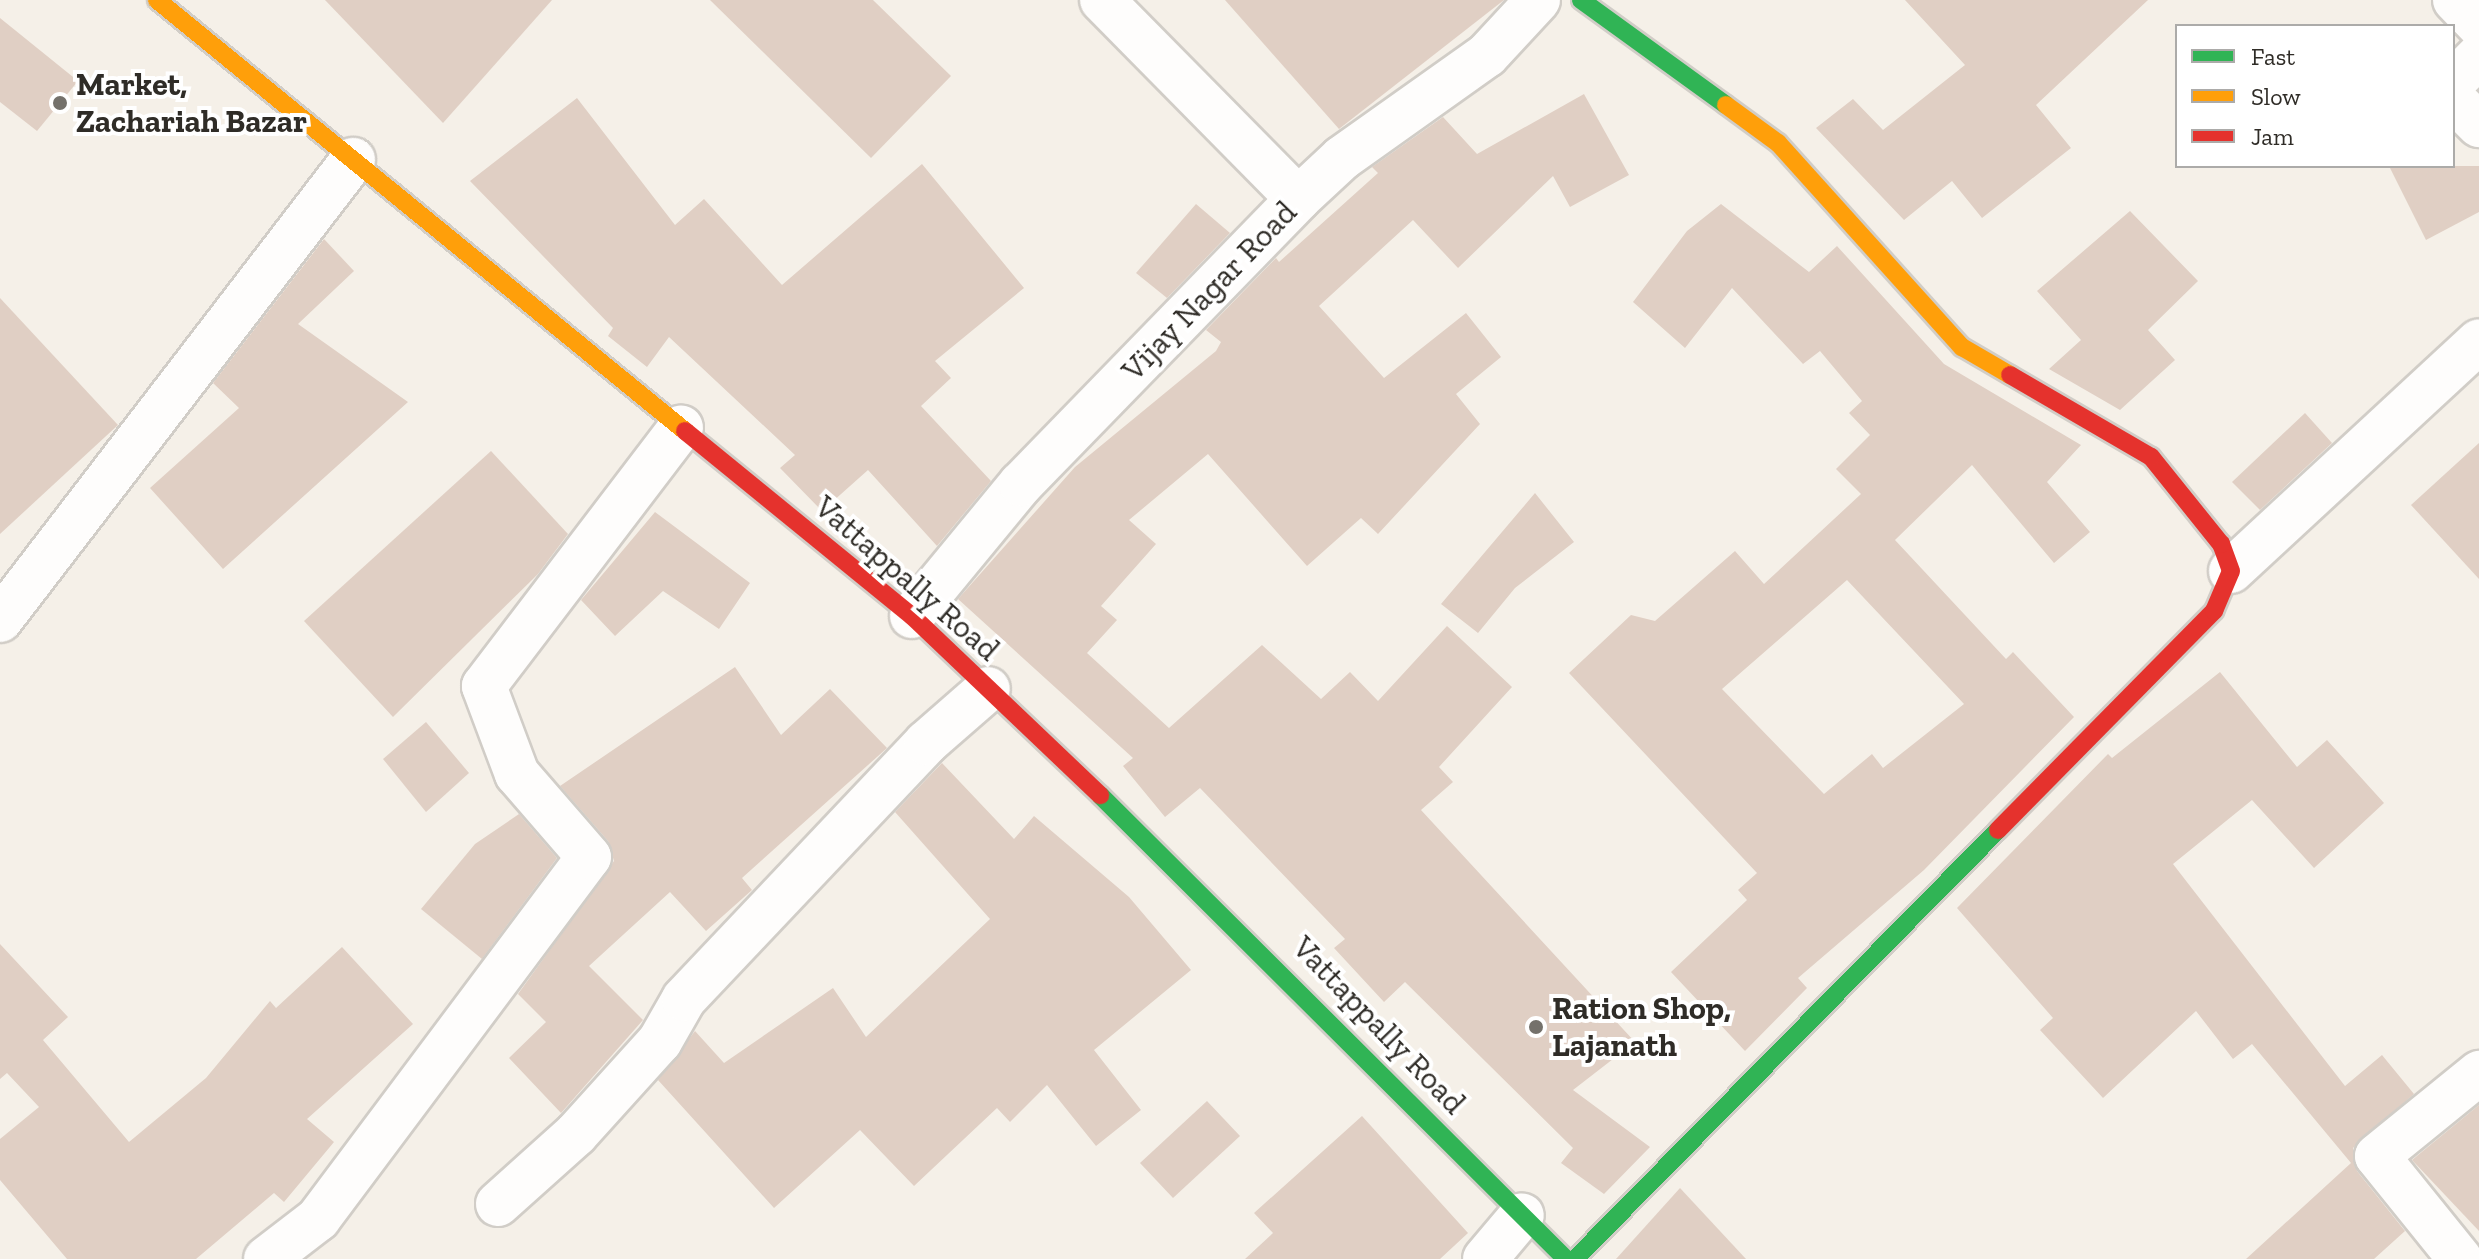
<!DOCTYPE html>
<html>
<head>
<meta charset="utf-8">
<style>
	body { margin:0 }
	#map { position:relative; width:2479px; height:1259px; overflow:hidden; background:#f5f0e8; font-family:"Zilla Slab",serif }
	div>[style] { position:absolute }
	.building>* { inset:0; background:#e0cfc4 }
	.roads { filter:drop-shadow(2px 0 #d1cdc7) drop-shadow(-2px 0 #d1cdc7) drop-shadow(0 2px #d1cdc7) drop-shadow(0 -2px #d1cdc7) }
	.street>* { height:44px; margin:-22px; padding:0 22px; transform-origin:22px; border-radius:22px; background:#fefdfc }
	.fast>* { height:18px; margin:-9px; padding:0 9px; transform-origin:9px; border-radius:9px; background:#30b455 }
	.slow>* { height:18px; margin:-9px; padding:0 9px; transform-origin:9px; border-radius:9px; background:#ff9f0a }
	.jam>* { height:18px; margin:-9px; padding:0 9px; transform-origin:9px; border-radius:9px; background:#e5322d }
	.dots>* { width:22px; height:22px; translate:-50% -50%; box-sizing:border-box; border:4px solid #fff; border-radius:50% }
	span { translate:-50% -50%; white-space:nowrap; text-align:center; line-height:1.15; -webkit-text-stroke:8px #fff; paint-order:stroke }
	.poi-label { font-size:32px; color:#2f2c27; font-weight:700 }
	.left { translate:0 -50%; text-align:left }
	.street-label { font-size:32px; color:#2f2c27 }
	.legend { position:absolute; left:2175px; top:24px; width:280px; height:144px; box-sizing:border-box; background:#fff; border:2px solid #acaba9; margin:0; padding:10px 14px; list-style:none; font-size:24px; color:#2f2c27 }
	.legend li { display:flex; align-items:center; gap:16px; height:40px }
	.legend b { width:40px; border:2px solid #acaba9 }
</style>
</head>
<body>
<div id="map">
	<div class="building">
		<div style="clip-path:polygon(325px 0,552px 0,443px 123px)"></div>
		<div style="clip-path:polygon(710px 0,873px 0,951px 76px,871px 158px)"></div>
		<div style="clip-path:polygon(1225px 0,1504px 0,1339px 129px)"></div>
		<div style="clip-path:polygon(1905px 0,2148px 0,2036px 105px,2071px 148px,1982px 218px,1952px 181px,1904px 220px,1816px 128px,1853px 99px,1883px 130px,1965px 65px)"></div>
		<div style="clip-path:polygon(0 18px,78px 81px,37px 131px,0 102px)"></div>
		<div style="clip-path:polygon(1584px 94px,1629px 175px,1570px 207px,1553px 176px,1458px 268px,1413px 220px,1319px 306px,1384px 378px,1466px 313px,1501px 357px,1456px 394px,1480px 424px,1378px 534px,1361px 518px,1307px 566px,1208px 454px,1129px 520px,1156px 544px,1101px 606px,1117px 620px,1087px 653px,1169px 728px,1262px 645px,1321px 699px,1350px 672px,1378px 701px,1447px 626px,1512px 687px,1439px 767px,1453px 782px,1421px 810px,1635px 1042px,1573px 1090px,1650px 1147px,1604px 1194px,1561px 1163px,1573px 1148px,1405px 982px,1384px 1002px,1334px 948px,1345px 939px,1200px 788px,1165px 817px,1123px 766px,1133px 758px,958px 599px,1075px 467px,1216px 351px,1221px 342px,1206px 330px,1276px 258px,1279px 262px,1378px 173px,1372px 167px,1443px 117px,1477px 154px)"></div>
		<div style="clip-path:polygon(577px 98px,675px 225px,704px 199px,782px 285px,922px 164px,1024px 288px,935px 361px,951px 378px,921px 406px,991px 481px,937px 546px,868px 470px,822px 511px,780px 468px,795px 455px,669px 337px,647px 367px,608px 336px,613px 328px,470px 181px)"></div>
		<div style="clip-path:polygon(2389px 166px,2479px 166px,2479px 212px,2426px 240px)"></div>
		<div style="clip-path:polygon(1196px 204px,1230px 233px,1167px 298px,1136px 273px)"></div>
		<div style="clip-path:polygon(evenodd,1721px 204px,1809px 272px,1837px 246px,1944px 364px,2081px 445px,2047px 482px,2090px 532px,2054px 563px,1972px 465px,1895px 540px,2006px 659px,2013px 652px,2074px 717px,1924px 870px,1798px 978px,1807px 988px,1745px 1051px,1671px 972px,1747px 900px,1738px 890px,1757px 873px,1569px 673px,1631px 615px,1655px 621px,1735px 551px,1764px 584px,1861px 494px,1836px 469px,1870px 435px,1849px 413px,1862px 401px,1820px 351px,1803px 364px,1732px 288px,1685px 348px,1633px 302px,1687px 231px,1721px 204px,1847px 580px,1964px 704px,1883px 768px,1872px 754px,1824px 794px,1722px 689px,1847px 580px)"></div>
		<div style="clip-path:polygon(2130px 211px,2198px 281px,2148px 330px,2175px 360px,2120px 410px,2049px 369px,2081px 340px,2037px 291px)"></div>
		<div style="clip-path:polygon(324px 239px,354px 271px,298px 324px,408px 402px,223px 569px,150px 488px,239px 408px,213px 383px)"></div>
		<div style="clip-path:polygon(0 298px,118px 425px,0 534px)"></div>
		<div style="clip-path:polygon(2305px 413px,2332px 443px,2260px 510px,2232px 482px)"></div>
		<div style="clip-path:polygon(2479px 443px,2479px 579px,2411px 505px)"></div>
		<div style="clip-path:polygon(491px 451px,568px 534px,538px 574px,393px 717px,304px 621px)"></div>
		<div style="clip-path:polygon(1535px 493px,1574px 542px,1515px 588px,1478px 633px,1441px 604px)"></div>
		<div style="clip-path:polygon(655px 512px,750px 583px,719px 629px,663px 591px,615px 636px,581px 600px)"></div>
		<div style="clip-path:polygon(735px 667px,781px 735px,830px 689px,887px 748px,742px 878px,752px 890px,706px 931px,670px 892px,589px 966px,643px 1020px,561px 1113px,509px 1058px,546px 1022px,518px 994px,614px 861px,608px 841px,560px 786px)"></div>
		<div style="clip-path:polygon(2220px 672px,2297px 767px,2327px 740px,2384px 803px,2314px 868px,2252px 800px,2173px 864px,2345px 1086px,2382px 1055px,2414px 1094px,2353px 1148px,2357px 1171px,2405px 1231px,2374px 1259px,2246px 1259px,2351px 1163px,2252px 1044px,2233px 1059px,2196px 1011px,2103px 1098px,2040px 1030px,2053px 1018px,1957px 908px,2108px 754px,2112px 758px)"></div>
		<div style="clip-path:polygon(426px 722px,469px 773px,426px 812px,383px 759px)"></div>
		<div style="clip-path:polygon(942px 763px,1014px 839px,1034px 816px,1129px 897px,1191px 970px,1094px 1050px,1141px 1110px,1096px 1146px,1047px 1085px,1010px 1122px,997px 1108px,914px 1186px,860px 1130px,774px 1208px,658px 1080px,695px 1031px,724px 1063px,833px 988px,866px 1037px,990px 919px,895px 812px)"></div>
		<div style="clip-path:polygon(519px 814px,557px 858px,482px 959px,421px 909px,475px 844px)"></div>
		<div style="clip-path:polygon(0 944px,68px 1017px,43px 1040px,129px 1142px,206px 1078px,270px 1001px,276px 1008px,342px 947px,413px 1024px,307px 1119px,334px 1142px,284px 1202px,274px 1193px,196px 1259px,67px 1259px,0 1180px,0 1139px,39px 1107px,7px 1073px,0 1079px)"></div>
		<div style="clip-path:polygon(1207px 1101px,1240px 1136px,1173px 1198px,1140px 1163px)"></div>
		<div style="clip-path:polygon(2479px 1105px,2479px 1231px,2412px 1160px)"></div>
		<div style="clip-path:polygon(1362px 1116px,1468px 1233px,1440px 1259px,1245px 1259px,1273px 1233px,1254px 1213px)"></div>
		<div style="clip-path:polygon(1680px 1188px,1746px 1259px,1616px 1259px)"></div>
	</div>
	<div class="roads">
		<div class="street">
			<div style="left:1102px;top:0;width:279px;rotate:45.4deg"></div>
			<div style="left:2455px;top:0;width:35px;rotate:46deg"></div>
			<div style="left:2453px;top:82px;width:37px;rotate:-45deg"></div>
			<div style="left:2453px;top:99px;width:37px;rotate:45deg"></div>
			<div style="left:2231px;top:571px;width:338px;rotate:-42.8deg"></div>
			<div style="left:912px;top:616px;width:171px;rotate:-50.5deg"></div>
			<div style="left:1021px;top:484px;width:397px;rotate:-45.8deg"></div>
			<div style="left:1298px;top:199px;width:60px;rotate:-43deg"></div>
			<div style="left:1342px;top:158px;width:178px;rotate:-35.4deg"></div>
			<div style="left:1487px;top:55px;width:75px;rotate:-47.2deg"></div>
			<div style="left:0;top:620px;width:580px;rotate:-52.5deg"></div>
			<div style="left:498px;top:1204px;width:105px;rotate:-41.9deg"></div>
			<div style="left:576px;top:1134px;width:125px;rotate:-47.9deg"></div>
			<div style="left:660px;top:1041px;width:48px;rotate:-60.3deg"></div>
			<div style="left:684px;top:999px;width:352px;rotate:-46.6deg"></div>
			<div style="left:926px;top:743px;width:82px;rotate:-41.1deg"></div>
			<div style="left:266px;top:1259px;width:66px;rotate:-37.6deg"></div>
			<div style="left:318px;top:1219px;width:452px;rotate:-53.2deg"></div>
			<div style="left:589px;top:857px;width:110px;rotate:-130.9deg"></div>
			<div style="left:517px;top:774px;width:94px;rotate:-110.6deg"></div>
			<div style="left:484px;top:686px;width:325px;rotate:-52.7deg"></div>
			<div style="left:1485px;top:1259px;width:57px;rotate:-49.9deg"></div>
			<div style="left:2460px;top:1259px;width:132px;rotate:-128.9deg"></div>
			<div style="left:2377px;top:1156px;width:132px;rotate:-39.1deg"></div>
		</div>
		<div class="fast">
			<div style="left:1581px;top:0;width:179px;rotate:35.9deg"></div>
			<div style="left:1100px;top:795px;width:658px;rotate:44.88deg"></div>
			<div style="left:1575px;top:1259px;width:602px;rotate:-45.4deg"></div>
		</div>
		<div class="slow">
			<div style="left:157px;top:0;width:682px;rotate:39.22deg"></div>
			<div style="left:1726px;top:105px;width:64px;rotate:36.2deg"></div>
			<div style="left:1778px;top:143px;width:275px;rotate:48deg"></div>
			<div style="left:1962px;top:347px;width:56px;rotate:30.3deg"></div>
		</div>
		<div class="jam">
			<div style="left:685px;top:431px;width:293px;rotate:39.2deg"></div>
			<div style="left:912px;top:616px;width:260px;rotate:43.6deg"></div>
			<div style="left:1998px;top:830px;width:308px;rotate:-45.4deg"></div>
			<div style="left:2214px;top:611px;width:43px;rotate:-67deg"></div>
			<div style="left:2231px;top:571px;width:29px;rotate:-110deg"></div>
			<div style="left:2221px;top:544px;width:112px;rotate:-128.8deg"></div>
			<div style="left:2151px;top:457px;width:163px;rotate:-149.8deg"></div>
		</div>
	</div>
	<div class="dots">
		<div style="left:60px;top:103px;background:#74716b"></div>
		<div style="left:1536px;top:1027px;background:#74716b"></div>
	</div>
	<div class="poi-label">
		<span class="left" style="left:76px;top:103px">Market,<br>Zachariah Bazar</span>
		<span class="left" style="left:1552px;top:1027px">Ration Shop,<br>Lajanath</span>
	</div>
	<div class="street-label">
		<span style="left:1209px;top:291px;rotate:-46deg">Vijay Nagar Road</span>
		<span style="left:907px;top:578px;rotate:41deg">Vattappally Road</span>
		<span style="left:1379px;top:1025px;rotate:46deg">Vattappally Road</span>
	</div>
	<ul class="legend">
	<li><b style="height:10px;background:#30b455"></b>Fast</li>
	<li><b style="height:10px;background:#ff9f0a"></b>Slow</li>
	<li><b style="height:10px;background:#e5322d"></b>Jam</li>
	</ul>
</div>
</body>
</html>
